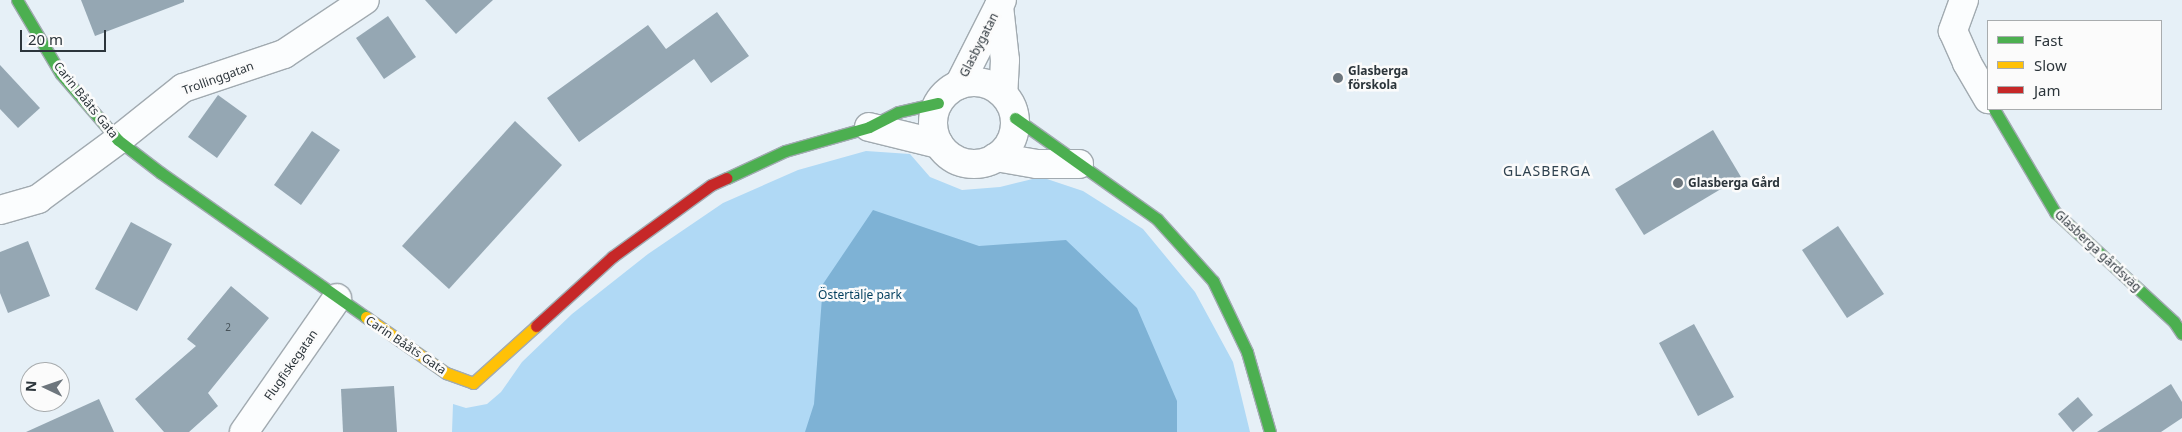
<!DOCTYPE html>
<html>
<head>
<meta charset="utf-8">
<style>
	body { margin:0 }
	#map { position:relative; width:2182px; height:432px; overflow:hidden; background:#e6f0f7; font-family:"Noto Sans",sans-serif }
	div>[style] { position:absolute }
	.green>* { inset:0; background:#b0d9f5 }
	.water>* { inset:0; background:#7eb2d5 }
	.building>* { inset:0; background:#95a7b3 }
	.roads { filter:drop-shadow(1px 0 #a1aab0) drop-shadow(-1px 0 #a1aab0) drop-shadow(0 1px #a1aab0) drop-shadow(0 -1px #a1aab0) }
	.street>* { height:28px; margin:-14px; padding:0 14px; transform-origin:14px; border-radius:14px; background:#fbfdfe }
	.street>.ring { margin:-14px; padding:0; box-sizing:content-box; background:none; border:28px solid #fbfdfe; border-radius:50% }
	.fast>* { height:11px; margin:-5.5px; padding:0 5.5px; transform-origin:5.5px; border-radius:5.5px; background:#4caf50 }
	.slow>* { height:11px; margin:-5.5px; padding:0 5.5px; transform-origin:5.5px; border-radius:5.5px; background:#ffc107 }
	.jam>* { height:11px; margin:-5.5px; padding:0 5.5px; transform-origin:5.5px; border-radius:5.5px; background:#c62828 }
	.dots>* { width:14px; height:14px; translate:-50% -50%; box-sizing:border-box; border:2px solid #fbfbfb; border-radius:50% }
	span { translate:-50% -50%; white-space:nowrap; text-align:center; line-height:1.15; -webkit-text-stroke:5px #fbfbfb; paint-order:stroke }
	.number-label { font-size:10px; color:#465259 }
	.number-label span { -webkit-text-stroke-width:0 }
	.street-label { font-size:12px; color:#2c353b }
	.poi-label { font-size:12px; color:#2c353b; font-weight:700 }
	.left { translate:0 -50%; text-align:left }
	.park-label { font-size:12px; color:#013e5d }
	.neighbourhood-label { font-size:14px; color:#2f424f; letter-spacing:1px }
	.legend { position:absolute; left:1987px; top:20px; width:175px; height:90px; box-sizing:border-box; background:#fbfbfb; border:1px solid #a8acae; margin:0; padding:6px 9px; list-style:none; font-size:15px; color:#2c353b }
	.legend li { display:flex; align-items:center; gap:10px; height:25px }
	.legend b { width:25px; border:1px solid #a8acae }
	.north { position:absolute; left:20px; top:362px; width:50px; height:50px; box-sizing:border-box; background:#fbfbfb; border:1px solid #a8acae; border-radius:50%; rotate:273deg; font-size:14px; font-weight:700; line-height:20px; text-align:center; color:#2c353b }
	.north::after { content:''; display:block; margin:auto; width:18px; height:22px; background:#6d767d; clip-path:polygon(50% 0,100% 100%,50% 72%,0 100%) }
	.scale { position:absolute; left:20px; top:30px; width:86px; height:22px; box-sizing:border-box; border:2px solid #2c353b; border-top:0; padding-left:6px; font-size:15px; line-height:18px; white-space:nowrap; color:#2c353b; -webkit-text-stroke:4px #fbfbfb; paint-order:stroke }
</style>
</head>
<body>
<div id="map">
	<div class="green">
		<div style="clip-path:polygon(866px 151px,910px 154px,930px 177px,962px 190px,1000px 187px,1041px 177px,1083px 191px,1143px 229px,1195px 292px,1233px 362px,1250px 432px,452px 432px,453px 404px,466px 408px,487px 404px,501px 392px,522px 362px,572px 314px,648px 254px,723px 203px,798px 170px)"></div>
	</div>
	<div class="water">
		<div style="clip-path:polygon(873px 210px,979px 246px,1066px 240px,1137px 308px,1177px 401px,1177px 432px,805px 432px,814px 404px,823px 284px)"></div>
	</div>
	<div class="building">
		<div style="clip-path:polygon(81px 0,184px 0,184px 2px,95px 36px)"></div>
		<div style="clip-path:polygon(425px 0,493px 0,456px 34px)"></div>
		<div style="clip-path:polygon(717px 12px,749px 56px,711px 83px,694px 59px,579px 142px,547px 98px,648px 25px,666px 49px)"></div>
		<div style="clip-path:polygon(388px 16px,416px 57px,384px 79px,356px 38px)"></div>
		<div style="clip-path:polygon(0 65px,40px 108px,18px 128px,0 109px)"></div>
		<div style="clip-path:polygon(218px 95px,247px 116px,217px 158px,188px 137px)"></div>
		<div style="clip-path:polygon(515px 121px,562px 165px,449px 289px,402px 246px)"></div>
		<div style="clip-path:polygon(1713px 130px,1741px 177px,1644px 235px,1615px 189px)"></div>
		<div style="clip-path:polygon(312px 131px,340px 150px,301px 205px,274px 185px)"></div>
		<div style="clip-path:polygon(131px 222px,172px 244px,137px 311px,95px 289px)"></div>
		<div style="clip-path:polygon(1838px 226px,1884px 294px,1847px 318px,1802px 250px)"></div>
		<div style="clip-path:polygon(28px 241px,50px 296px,8px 313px,0 293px,0 252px)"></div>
		<div style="clip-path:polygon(231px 286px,269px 318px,208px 393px,218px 406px,189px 432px,164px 432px,135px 399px,196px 346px,187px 339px)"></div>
		<div style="clip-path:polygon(1694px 324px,1734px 397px,1698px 416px,1659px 343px)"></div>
		<div style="clip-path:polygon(2171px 384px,2182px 402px,2182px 418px,2161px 432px,2097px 432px)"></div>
		<div style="clip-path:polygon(394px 386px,397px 432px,343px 432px,341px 389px)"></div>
		<div style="clip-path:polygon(2078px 397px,2093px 415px,2073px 432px,2058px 414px)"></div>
		<div style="clip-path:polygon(99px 399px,114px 432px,26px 432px)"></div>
	</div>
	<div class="roads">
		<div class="street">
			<div style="left:1964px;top:0;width:33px;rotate:110deg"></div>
			<div style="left:1953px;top:31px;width:35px;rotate:66deg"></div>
			<div style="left:1967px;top:63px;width:42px;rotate:59.7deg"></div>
			<div style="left:999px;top:6px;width:54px;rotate:83.7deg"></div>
			<div style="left:1005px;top:60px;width:34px;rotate:93deg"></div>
			<div class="ring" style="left:933px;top:82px;width:54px;height:54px"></div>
			<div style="left:959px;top:85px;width:95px;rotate:-63.2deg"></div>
			<div style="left:869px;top:127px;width:72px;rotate:13.7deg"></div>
			<div style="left:996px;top:157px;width:42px;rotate:9.7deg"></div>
			<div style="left:1037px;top:164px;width:42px"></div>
			<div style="left:0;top:210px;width:40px;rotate:-16deg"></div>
			<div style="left:38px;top:199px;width:99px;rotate:-36.4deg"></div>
			<div style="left:118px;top:140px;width:83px;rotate:-38.7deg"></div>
			<div style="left:183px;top:88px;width:107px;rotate:-18.6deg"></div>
			<div style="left:284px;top:54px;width:97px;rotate:-33.7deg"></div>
			<div style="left:244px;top:432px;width:163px;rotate:-55.2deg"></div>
		</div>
		<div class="fast">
			<div style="left:17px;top:0;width:86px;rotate:59.3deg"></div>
			<div style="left:61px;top:74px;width:87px;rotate:49.2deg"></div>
			<div style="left:118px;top:140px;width:54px;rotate:37.5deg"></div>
			<div style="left:161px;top:173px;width:251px;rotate:35.1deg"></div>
			<div style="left:1994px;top:109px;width:120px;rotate:59.4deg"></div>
			<div style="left:2055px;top:212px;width:162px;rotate:42.7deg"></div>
			<div style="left:2174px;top:322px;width:14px;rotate:56deg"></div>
			<div style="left:1015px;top:118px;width:174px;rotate:35.4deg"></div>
			<div style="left:1157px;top:219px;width:84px;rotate:47.9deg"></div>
			<div style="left:1213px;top:281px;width:79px;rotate:64.4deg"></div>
			<div style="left:1247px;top:352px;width:83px;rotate:74deg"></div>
			<div style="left:727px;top:178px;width:64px;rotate:-25deg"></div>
			<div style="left:785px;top:151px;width:87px;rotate:-15.9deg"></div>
			<div style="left:869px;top:127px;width:33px;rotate:-27deg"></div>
			<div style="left:898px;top:112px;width:41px;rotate:-12.7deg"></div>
		</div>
		<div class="slow">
			<div style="left:366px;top:317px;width:98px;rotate:35deg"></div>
			<div style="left:446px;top:373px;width:29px;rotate:20deg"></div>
			<div style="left:473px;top:383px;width:85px;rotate:-42.1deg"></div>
		</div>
		<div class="jam">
			<div style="left:536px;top:326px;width:103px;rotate:-42.2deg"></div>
			<div style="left:612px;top:257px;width:122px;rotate:-36deg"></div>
			<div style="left:711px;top:185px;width:17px;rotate:-24deg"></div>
		</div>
	</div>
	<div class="dots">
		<div style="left:1338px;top:78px;background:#6d767d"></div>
		<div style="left:1678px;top:183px;background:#6d767d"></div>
	</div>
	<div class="number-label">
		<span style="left:228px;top:328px">2</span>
	</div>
	<div class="street-label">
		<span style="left:979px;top:45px;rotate:-63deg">Glasbygatan</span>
		<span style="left:218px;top:78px;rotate:-20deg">Trollinggatan</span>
		<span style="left:86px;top:100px;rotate:51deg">Carin Bååts Gata</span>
		<span style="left:2098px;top:251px;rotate:43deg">Glasberga gårdsväg</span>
		<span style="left:406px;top:345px;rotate:34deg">Carin Bååts Gata</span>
		<span style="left:291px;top:365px;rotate:-55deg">Flugfiskegatan</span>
	</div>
	<div class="poi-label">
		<span class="left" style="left:1348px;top:78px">Glasberga<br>förskola</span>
		<span class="left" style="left:1688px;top:183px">Glasberga Gård</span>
	</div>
	<div class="park-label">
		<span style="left:860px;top:295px">Östertälje park</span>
	</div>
	<div class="neighbourhood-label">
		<span style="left:1547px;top:171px">GLASBERGA</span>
	</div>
	<ul class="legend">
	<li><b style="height:6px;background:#4caf50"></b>Fast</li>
	<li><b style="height:6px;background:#ffc107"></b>Slow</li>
	<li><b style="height:6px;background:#c62828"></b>Jam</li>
	</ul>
	<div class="north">N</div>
	<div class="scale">20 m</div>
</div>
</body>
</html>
